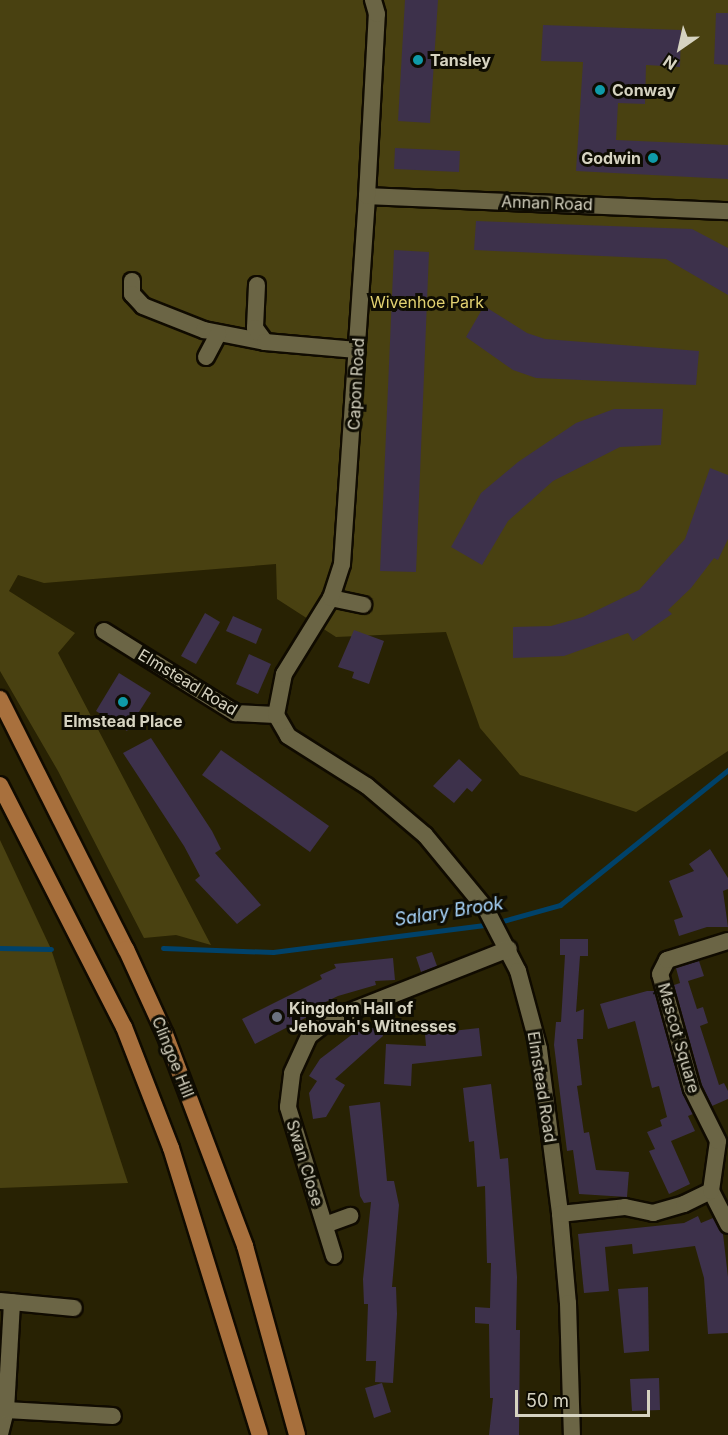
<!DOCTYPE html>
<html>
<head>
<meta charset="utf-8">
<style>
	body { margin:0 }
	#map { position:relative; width:728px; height:1435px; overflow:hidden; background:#282203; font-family:Inter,sans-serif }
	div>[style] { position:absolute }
	.green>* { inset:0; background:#494111 }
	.stream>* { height:5px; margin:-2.5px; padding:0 2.5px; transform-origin:2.5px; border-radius:2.5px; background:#00426a }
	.building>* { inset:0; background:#3d314b }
	.roads { filter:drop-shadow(2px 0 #100b00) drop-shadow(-2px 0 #100b00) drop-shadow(0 2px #100b00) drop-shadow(0 -2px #100b00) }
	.minor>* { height:16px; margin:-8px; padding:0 8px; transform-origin:8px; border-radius:8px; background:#6b6545 }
	.primary>* { height:16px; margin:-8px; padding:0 8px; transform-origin:8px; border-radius:8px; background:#a8703d }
	.dots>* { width:16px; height:16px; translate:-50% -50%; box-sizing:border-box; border:3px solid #0e0c02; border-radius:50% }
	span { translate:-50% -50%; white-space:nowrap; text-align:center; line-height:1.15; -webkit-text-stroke:6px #0e0c02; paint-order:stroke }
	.poi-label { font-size:16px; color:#d6d3c1; font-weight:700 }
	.left { translate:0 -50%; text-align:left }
	.right { translate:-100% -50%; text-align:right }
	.street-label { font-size:16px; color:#d6d3c1 }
	.park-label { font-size:16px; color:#e3d271 }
	.water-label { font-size:18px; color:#a9d6fd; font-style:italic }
	.north { position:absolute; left:650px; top:18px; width:60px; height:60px; -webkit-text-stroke:4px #0e0c02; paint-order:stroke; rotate:214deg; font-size:16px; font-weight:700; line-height:24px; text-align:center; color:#d6d3c1 }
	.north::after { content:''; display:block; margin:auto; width:21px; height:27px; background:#d6d3c1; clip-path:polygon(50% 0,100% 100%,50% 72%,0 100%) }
	.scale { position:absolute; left:515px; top:1390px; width:135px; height:27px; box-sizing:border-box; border:3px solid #d6d3c1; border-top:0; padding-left:8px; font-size:18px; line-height:21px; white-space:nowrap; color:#d6d3c1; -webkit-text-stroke:4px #0e0c02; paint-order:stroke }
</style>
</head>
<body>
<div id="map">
	<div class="green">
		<div style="clip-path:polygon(0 0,728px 0,728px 751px,636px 812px,520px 775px,480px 728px,446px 632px,336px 637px,277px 599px,276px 564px,44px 583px,18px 575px,9px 591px,75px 633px,58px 653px,211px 945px,176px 935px,144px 938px,58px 771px,0 671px)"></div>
		<div style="clip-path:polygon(0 840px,51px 949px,128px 1183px,0 1188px)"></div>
	</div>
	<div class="stream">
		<div style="left:0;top:948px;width:51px;rotate:1.1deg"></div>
		<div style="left:163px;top:948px;width:110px;rotate:2.1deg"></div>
		<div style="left:273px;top:952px;width:221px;rotate:-7.3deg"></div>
		<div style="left:492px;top:924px;width:71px;rotate:-15.6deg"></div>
		<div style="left:560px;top:905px;width:216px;rotate:-38.8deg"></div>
	</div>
	<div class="building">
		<div style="clip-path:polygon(405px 0,438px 0,430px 123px,398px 121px)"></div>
		<div style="clip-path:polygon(716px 13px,728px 13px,728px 65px,714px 64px)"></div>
		<div style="clip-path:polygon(543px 25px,681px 30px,680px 67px,646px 65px,645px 104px,618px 103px,616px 140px,728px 145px,728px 179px,576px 171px,583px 62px,541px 61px)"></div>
		<div style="clip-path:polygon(395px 148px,460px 151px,459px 172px,394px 169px)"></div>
		<div style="clip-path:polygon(476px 221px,692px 229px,728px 248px,728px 295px,666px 259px,474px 250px)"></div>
		<div style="clip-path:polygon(394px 250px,429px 252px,416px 572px,380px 571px)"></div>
		<div style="clip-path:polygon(484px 306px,527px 333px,545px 339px,699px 351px,696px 385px,536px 378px,513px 370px,466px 337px)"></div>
		<div style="clip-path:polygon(614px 409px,663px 409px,661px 445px,620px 447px,553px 481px,508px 521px,482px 565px,451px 547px,481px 493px,518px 462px,576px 423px)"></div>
		<div style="clip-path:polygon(710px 468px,728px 475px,728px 539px,718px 560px,714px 558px,691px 588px,668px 610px,672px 614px,633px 641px,628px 633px,564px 656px,513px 658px,513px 627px,551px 626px,583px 617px,639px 590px,685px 539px)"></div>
		<div style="clip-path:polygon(205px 613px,220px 622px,196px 664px,181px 656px)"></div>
		<div style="clip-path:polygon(233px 616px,262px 629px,256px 644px,226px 631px)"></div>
		<div style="clip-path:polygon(354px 630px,384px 641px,369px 684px,352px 678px,354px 672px,338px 667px)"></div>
		<div style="clip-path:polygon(249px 654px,271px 664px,258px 694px,236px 684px)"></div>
		<div style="clip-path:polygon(119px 673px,151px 693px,127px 731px,96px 711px)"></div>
		<div style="clip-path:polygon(151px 738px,212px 831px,221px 849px,215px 853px,261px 905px,237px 924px,195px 880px,200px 876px,184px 846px,123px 753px)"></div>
		<div style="clip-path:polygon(221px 750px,329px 826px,310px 852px,202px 775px)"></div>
		<div style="clip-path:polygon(459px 759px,482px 780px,472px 792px,467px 788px,454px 803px,433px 786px)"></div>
		<div style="clip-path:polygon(710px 849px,728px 878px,728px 889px,723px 891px,728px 927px,707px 927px,679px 936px,674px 920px,683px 917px,669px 881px,694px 871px,689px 864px)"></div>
		<div style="clip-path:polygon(560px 939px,588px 939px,588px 956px,580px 956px,576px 1012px,584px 1009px,583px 1039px,577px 1039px,582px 1085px,577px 1086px,584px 1133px,589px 1132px,596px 1170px,629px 1172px,627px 1197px,579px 1194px,573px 1150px,567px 1151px,554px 1045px,556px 1022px,561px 1022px,565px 955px,560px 955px)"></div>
		<div style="clip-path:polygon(432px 952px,437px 966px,421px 972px,416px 957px)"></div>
		<div style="clip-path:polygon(393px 958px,395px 980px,375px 981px,376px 985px,338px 996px,309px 1010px,311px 1015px,255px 1044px,242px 1019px,322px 979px,320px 975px,336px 968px,334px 964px)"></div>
		<div style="clip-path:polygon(699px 961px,704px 976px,688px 981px,697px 1009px,703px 1007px,708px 1023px,700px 1026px,719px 1085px,724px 1083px,728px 1091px,728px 1099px,712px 1106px,702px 1085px,674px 985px,680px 983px,676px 968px)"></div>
		<div style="clip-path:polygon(647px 991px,654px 991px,682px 1092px,693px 1114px,688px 1116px,695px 1131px,671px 1141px,690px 1184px,669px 1194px,649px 1151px,655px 1149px,647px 1132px,662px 1126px,660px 1120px,667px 1117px,659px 1086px,652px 1088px,635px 1021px,608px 1029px,600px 1004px)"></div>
		<div style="clip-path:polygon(380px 1026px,383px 1036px,335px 1079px,345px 1085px,326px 1117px,313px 1119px,309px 1093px,317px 1081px,309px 1076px,320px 1059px,354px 1033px)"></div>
		<div style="clip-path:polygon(479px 1028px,482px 1056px,412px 1064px,411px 1086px,384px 1084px,386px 1044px,426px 1046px,425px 1034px)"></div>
		<div style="clip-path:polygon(491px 1084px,500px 1159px,508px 1158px,517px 1277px,516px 1330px,520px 1330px,519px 1435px,489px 1435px,493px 1398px,490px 1398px,489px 1324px,475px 1323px,475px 1307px,490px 1308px,491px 1263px,487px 1263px,485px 1186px,477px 1187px,474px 1141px,469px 1142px,463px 1088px)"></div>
		<div style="clip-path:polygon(380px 1102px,387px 1181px,394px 1181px,399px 1205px,392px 1287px,396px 1287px,397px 1314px,393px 1383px,375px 1382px,376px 1361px,366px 1361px,368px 1304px,364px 1304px,363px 1279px,371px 1202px,364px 1203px,360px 1196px,349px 1106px)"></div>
		<div style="clip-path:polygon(698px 1216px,701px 1223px,713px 1218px,723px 1234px,728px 1277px,728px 1333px,708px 1334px,704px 1278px,695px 1246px,633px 1254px,632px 1244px,605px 1247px,609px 1291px,584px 1293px,578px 1234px,684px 1223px)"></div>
		<div style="clip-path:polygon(648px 1287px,649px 1351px,624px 1353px,618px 1289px)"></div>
		<div style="clip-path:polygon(659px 1378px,660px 1410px,632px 1411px,630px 1379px)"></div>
		<div style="clip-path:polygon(382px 1383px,391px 1412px,374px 1418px,365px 1388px)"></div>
	</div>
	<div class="roads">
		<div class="minor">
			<div style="left:367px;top:196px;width:361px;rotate:2.4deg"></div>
			<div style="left:132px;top:281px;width:13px;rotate:90deg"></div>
			<div style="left:132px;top:294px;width:16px;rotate:47deg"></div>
			<div style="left:143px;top:306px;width:66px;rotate:21.5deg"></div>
			<div style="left:204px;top:330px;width:62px;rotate:11.1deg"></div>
			<div style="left:257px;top:285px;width:43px;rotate:92.7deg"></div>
			<div style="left:255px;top:328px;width:17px;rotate:54deg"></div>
			<div style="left:265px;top:342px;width:92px;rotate:5deg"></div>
			<div style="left:206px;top:357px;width:26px;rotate:-62deg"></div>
			<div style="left:331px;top:598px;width:33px;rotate:12deg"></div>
			<div style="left:104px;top:631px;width:155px;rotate:32deg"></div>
			<div style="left:235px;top:713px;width:41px;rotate:2.8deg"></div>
			<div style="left:276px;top:715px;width:24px;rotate:60deg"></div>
			<div style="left:288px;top:736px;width:93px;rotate:32.3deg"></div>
			<div style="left:367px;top:786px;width:76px;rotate:40.2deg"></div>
			<div style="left:425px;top:835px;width:96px;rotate:50.5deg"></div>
			<div style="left:486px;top:909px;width:70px;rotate:62.7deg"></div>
			<div style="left:518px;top:971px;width:81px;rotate:74.9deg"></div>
			<div style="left:539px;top:1049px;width:166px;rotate:82.7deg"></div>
			<div style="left:560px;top:1214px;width:89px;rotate:84.9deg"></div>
			<div style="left:568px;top:1303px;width:132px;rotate:88.3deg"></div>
			<div style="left:276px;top:715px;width:42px;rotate:-79deg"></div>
			<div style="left:284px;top:674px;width:89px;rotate:-58.3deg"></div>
			<div style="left:331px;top:598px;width:36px;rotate:-72deg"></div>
			<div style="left:342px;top:564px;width:369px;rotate:-86.1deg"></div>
			<div style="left:367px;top:196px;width:182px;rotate:-86.9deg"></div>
			<div style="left:377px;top:14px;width:15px;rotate:-106deg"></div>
			<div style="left:711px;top:1191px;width:38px;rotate:63deg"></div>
			<div style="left:560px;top:1214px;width:65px;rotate:-6.1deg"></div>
			<div style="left:625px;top:1207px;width:29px;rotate:12deg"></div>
			<div style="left:653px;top:1213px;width:32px;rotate:-16deg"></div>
			<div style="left:684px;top:1204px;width:30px;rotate:-26deg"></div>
			<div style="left:711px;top:1191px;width:50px;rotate:-82deg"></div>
			<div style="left:718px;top:1141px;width:58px;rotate:-116.6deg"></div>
			<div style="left:692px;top:1089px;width:119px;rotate:-105.5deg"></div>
			<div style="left:660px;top:974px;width:16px;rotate:-63deg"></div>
			<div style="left:667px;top:960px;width:64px;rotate:-17.3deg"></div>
			<div style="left:325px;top:1225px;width:27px;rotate:-20deg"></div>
			<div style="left:334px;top:1256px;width:156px;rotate:-107.2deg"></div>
			<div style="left:288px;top:1107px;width:34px;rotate:-83deg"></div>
			<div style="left:292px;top:1073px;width:41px;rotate:-65.3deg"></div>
			<div style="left:309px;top:1036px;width:28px;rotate:-38deg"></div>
			<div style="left:331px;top:1019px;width:191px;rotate:-21.5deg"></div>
			<div style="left:0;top:1301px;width:74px;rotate:5.4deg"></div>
			<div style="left:6px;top:1410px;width:107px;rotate:3.2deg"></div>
			<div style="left:0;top:1434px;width:25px;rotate:-76deg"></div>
			<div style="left:6px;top:1410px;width:108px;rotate:-86.8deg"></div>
		</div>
		<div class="primary">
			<div style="left:0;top:699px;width:280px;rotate:63.3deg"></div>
			<div style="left:126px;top:949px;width:94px;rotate:65.4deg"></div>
			<div style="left:165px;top:1034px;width:227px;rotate:69.3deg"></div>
			<div style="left:245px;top:1246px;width:196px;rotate:74.6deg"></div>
			<div style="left:0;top:785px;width:272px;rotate:62.9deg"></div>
			<div style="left:124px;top:1027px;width:130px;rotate:68.8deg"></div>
			<div style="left:171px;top:1148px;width:300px;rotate:72.8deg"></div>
		</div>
	</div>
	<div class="dots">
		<div style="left:418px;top:60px;background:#0f9aa8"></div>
		<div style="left:600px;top:90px;background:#0f9aa8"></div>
		<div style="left:653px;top:158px;background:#0f9aa8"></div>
		<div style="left:123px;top:702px;background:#0f9aa8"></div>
		<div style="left:277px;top:1017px;background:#6b7280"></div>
	</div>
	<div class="poi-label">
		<span class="left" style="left:430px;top:60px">Tansley</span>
		<span class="left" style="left:612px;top:90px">Conway</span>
		<span class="right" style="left:641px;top:158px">Godwin</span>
		<span style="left:123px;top:721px">Elmstead Place</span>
		<span class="left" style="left:289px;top:1017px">Kingdom Hall of<br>Jehovah's Witnesses</span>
	</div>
	<div class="street-label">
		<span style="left:547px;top:203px;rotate:2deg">Annan Road</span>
		<span style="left:356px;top:384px;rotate:-87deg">Capon Road</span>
		<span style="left:188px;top:682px;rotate:31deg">Elmstead Road</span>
		<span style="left:679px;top:1038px;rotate:74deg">Mascot Square</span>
		<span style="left:173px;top:1057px;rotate:68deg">Clingoe Hill</span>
		<span style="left:542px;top:1087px;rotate:81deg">Elmstead Road</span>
		<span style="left:305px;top:1163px;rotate:73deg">Swan Close</span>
	</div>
	<div class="park-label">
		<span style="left:427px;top:302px">Wivenhoe Park</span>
	</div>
	<div class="water-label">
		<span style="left:449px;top:912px;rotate:-9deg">Salary Brook</span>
	</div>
	<div class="north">N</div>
	<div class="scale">50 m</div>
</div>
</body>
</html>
